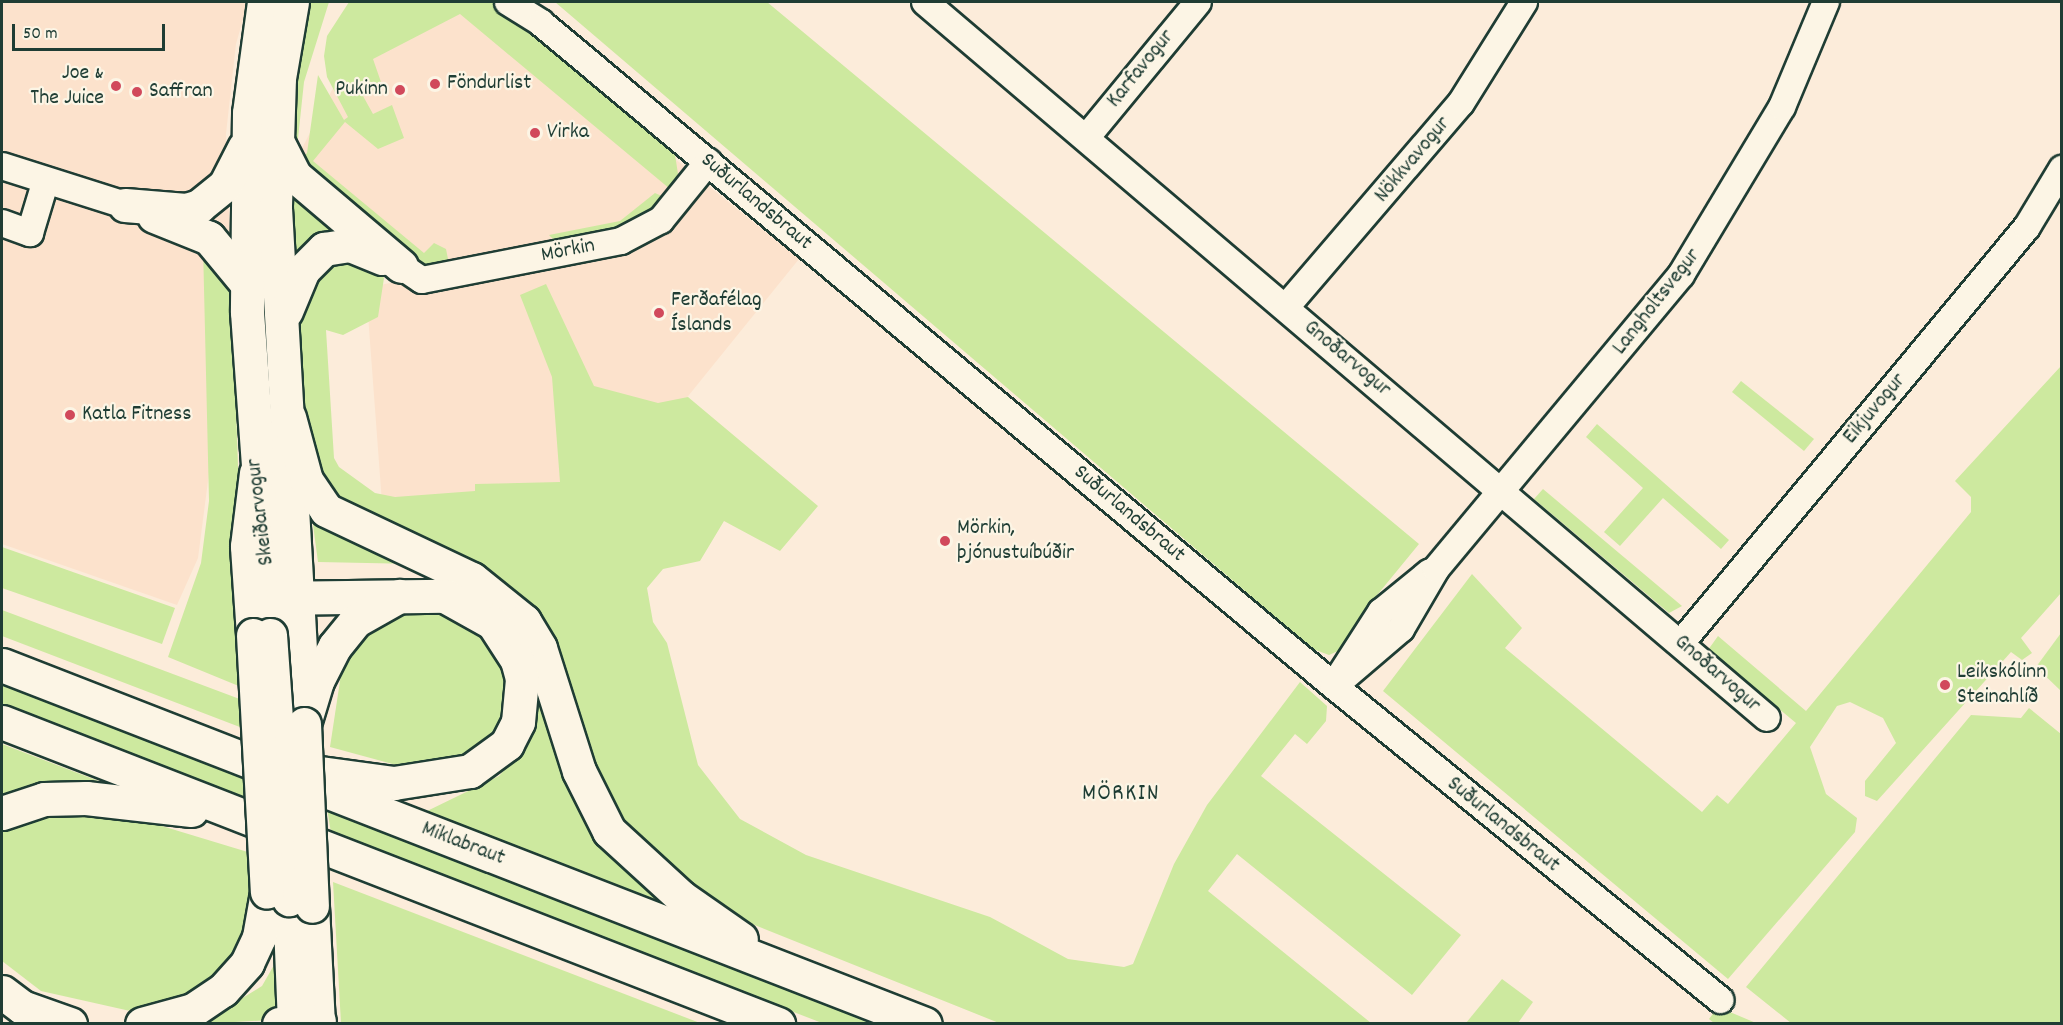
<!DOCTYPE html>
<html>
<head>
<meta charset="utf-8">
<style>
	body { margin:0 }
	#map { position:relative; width:2063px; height:1025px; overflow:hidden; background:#fcecda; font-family:Dekko,sans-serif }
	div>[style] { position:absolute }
	.built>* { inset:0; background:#fce2cc }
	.green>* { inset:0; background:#cde99f }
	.roads { filter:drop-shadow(2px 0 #1f3d34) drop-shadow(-2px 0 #1f3d34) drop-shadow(0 2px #1f3d34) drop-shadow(0 -2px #1f3d34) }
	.minor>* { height:26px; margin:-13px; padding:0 13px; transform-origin:13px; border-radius:13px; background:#fcf5e5 }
	.major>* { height:33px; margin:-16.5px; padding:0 16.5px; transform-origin:16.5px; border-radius:16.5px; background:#fcf5e5 }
	.highway>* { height:33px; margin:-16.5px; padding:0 16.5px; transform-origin:16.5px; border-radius:16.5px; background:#fcf5e5 }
	.bridges { filter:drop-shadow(2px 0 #1f3d34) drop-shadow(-2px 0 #1f3d34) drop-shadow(0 2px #1f3d34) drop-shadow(0 -2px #1f3d34) }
	.major-bridge>* { height:33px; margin:-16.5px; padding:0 16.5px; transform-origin:16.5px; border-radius:16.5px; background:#fcf5e5 }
	.highway-bridge>* { height:33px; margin:-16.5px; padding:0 16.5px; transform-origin:16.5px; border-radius:16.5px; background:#fcf5e5 }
	.dots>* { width:16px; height:16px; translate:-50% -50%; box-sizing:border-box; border:3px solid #fcf5e5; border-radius:50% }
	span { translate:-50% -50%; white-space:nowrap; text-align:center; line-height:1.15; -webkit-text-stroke:4.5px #fcf5e5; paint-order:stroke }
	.street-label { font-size:22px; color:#1f3d34 }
	.poi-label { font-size:22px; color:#1f3d34 }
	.right { translate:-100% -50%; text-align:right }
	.left { translate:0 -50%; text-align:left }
	.neighbourhood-label { font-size:24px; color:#1f3d34; letter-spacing:1.5px }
	.frame { position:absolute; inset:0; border:3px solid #1f3d34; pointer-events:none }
	.scale { position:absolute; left:12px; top:24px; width:153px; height:27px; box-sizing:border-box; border:3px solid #1f3d34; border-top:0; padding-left:8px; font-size:18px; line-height:21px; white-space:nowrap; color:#1f3d34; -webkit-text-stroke:4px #fcf5e5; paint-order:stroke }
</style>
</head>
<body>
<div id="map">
	<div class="built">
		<div style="clip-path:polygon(2px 2px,248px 2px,236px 44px,226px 134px,232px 296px,198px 558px,177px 605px,2px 544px)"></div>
		<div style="clip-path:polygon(481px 2px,799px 259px,672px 416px,576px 494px,382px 503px,366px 288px,437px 273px,297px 158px,350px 55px)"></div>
	</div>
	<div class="green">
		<div style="clip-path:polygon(303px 2px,329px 2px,304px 82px,297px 148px,301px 159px,307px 153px,318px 75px,344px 120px,348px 117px,327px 77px,324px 56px,327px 36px,349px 2px,498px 2px,674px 148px,678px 174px,670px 189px,460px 14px,373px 59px,382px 85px,363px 96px,373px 114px,392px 105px,404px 138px,378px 149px,345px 122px,313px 161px,424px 253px,434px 243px,446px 249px,448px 259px,442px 263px,421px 265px,292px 163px)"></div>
		<div style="clip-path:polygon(555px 2px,767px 2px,1419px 544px,1364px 611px,1371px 616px,1347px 647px,1329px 655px,1313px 649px)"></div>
		<div style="clip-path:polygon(287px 179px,348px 235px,292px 263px)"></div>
		<div style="clip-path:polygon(655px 193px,664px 197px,627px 228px,555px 241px,549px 235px,620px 221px)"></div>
		<div style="clip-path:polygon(203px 246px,223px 263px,232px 296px,246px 689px,168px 657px,201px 563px,209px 501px)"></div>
		<div style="clip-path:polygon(336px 258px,380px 270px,384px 278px,378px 317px,343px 335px,326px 330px,334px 458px,339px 467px,375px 493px,395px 497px,475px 491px,475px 484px,560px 482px,552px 377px,520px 295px,546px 284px,594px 386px,658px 403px,688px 397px,818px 506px,780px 551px,724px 521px,700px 561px,663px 569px,647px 588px,653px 622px,667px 643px,698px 765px,740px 819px,806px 855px,990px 917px,1068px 959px,1124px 967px,1133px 964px,1174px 864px,1207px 805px,1300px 682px,1327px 706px,1326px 721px,1307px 744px,1295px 734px,1261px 776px,1461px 935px,1412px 995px,1237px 854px,1208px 891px,1371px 1023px,999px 1023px,737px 918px,653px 868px,605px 807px,554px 661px,334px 503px,309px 456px,296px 340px,300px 310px,312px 278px)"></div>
		<div style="clip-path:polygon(2061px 366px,2061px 593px,2021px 638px,2032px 653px,2022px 660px,2011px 652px,1877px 801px,1865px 796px,1865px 781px,1896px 743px,1883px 718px,1850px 702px,1837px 706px,1810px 747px,1826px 794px,1857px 818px,1855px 832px,1728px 979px,1383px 691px,1472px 574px,1522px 628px,1505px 648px,1702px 812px,1717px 795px,1728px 804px,1796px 723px,1708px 650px,1718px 636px,1806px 711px,1971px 512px,1971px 497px,1955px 481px)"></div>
		<div style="clip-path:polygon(1741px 381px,1814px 439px,1804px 451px,1732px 392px)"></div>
		<div style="clip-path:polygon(1597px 424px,1729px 540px,1721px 549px,1663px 498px,1620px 546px,1604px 532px,1643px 488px,1586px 437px)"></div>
		<div style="clip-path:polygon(1543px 489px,1682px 606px,1669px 613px,1534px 499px)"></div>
		<div style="clip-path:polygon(309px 495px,416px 564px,318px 562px)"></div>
		<div style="clip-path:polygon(2px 547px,175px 608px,162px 644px,2px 588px)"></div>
		<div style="clip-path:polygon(450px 581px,484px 594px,511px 618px,534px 652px,581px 800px,626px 863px,658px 893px,655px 905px,423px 813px,499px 776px,520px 752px,536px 697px,520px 645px,506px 622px,450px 590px,317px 588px,319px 582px)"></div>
		<div style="clip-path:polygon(436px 606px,489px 635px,508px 669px,509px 720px,464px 764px,400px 766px,330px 747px,345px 648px,383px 612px)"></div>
		<div style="clip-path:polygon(2px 610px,245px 701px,245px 729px,2px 636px)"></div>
		<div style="clip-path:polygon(2061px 633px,2061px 691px,2036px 667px)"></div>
		<div style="clip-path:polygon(2px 683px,250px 779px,251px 801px,2px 707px)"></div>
		<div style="clip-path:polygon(2029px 708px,2061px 734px,2061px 1023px,1791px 1023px,1746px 987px,1971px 715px,2021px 718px)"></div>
		<div style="clip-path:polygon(2px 744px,130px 793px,2px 808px)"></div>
		<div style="clip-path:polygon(327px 808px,697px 954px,877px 1023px,822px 1023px,331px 833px)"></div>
		<div style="clip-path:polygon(38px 812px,119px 813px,251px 853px,252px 906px,245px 942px,223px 973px,194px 994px,148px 1015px,41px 991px,2px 961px,2px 828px)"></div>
		<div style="clip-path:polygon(333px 882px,700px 1023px,341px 1023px)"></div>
		<div style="clip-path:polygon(278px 958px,288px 1019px,200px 1024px,262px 986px)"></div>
		<div style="clip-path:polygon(1502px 979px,1533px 1002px,1518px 1023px,1466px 1023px)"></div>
		<div style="clip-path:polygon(1718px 1007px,1756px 1023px,1714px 1023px,1709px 1019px)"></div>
	</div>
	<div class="roads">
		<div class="minor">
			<div style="left:508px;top:2px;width:39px;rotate:32deg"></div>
			<div style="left:541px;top:23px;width:1034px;rotate:39.9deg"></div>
			<div style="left:1334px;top:686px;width:498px;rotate:39.1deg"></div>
			<div style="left:925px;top:2px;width:1105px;rotate:40.38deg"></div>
			<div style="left:1086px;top:138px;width:176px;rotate:-50.5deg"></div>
			<div style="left:2px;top:166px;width:129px;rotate:17.6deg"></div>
			<div style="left:2px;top:223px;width:30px;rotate:20deg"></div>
			<div style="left:30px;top:233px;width:55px;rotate:-73.2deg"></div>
			<div style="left:401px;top:266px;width:25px;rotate:34deg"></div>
			<div style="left:422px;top:280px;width:203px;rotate:-11.1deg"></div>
			<div style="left:621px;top:241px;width:45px;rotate:-27.7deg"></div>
			<div style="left:661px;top:220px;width:75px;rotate:-51deg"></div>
			<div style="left:1286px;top:307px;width:269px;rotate:-49.4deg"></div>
			<div style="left:1461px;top:103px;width:119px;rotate:-58deg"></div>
			<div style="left:1681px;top:643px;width:541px;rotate:-50.25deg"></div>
			<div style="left:2027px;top:227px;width:68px;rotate:-58.9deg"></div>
			<div style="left:1341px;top:674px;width:74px;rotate:-57.2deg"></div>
			<div style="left:1381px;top:612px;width:63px;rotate:-39.2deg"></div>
			<div style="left:1334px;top:686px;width:88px;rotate:-40.4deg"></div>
			<div style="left:1401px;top:629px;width:69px;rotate:-59.7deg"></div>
			<div style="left:1436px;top:569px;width:383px;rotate:-50.2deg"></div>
			<div style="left:1681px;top:275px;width:196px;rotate:-59deg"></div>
			<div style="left:1782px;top:107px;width:114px;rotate:-67.3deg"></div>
		</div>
		<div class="major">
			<div style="left:264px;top:2px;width:112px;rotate:97.7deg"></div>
			<div style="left:249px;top:113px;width:199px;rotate:90.6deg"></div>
			<div style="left:247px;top:312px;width:324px;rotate:85.9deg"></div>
			<div style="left:292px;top:2px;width:77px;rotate:99.7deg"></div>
			<div style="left:279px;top:78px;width:130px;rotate:91.8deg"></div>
			<div style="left:275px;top:208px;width:514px;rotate:86.76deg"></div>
			<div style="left:277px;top:141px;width:39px;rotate:63deg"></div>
			<div style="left:295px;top:176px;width:139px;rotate:40.3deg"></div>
			<div style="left:125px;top:205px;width:61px;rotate:4.7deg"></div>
			<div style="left:186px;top:210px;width:14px;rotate:-17deg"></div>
			<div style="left:199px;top:206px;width:33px;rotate:-39deg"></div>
			<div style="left:225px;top:185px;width:42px;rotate:-62.8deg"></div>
			<div style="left:154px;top:216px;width:59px;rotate:21.8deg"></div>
			<div style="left:209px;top:238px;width:60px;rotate:50.4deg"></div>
			<div style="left:286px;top:311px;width:44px;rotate:-67.5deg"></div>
			<div style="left:303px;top:270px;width:30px;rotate:-45deg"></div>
			<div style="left:324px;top:249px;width:26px;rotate:-9deg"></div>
			<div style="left:350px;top:245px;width:35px;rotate:22deg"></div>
			<div style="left:289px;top:899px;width:125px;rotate:87.7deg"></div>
			<div style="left:312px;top:906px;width:118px;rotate:87.1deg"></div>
		</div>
		<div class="highway">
			<div style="left:289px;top:417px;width:65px;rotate:74.9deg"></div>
			<div style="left:306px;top:480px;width:36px;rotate:56deg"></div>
			<div style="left:326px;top:510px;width:161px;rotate:25.3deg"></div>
			<div style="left:472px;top:579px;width:67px;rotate:38.9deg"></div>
			<div style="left:524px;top:621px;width:31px;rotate:59deg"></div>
			<div style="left:540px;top:648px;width:129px;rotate:72.4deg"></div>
			<div style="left:579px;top:771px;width:67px;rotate:63.4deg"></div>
			<div style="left:609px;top:831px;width:98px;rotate:42.5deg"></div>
			<div style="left:681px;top:897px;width:73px;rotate:35deg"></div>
			<div style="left:269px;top:598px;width:176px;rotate:-0.7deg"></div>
			<div style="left:445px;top:596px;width:55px;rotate:29.4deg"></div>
			<div style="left:493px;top:623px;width:44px;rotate:57deg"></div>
			<div style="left:517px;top:660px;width:20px;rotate:75deg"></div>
			<div style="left:522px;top:679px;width:43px;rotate:95.3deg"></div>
			<div style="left:518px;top:722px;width:25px;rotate:117deg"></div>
			<div style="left:507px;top:744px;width:46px;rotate:143.9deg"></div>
			<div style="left:470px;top:771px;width:77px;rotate:171deg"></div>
			<div style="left:394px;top:783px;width:76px;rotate:-172.4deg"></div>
			<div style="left:253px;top:635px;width:89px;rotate:-93.9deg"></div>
			<div style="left:247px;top:546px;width:74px;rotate:-83deg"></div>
			<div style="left:2px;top:665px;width:990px;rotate:21.25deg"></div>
			<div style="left:2px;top:722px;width:833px;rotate:21.26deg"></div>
			<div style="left:304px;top:724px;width:45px;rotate:-73.2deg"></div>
			<div style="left:317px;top:681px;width:39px;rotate:-63deg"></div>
			<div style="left:335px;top:646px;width:32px;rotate:-51deg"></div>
			<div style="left:355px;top:621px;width:51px;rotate:-29.6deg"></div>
			<div style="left:2px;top:813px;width:44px;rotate:-18.4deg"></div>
			<div style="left:44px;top:799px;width:42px;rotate:-1.4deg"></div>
			<div style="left:86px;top:798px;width:106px;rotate:6.5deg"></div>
			<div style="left:2px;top:992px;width:25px;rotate:37deg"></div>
			<div style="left:22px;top:1007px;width:51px;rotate:19.5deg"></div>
			<div style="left:142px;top:1024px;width:53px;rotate:-15.4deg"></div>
			<div style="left:193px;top:1010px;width:36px;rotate:-34deg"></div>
			<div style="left:223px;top:990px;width:36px;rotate:-48deg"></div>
			<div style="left:247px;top:963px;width:29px;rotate:-65deg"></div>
			<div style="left:259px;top:937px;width:46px;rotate:-79.9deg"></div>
			<div style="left:279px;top:1024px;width:40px;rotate:-4.3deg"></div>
		</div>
	</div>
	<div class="bridges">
		<div class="major-bridge">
			<div style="left:270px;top:635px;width:265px;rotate:85.9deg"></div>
			<div style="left:304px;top:724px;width:182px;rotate:87.5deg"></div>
		</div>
		<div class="highway-bridge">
			<div style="left:253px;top:635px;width:257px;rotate:86.9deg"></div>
		</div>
	</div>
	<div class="dots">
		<div style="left:435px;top:84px;background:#d1495b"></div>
		<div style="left:116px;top:86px;background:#d1495b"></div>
		<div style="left:400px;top:90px;background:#d1495b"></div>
		<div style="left:137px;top:92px;background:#d1495b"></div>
		<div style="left:535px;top:133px;background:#d1495b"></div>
		<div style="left:659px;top:313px;background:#d1495b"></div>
		<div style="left:70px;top:415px;background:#d1495b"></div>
		<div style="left:945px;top:541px;background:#d1495b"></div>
		<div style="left:1945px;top:685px;background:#d1495b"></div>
	</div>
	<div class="street-label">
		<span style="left:1141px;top:69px;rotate:-51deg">Karfavogur</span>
		<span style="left:1413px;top:160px;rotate:-50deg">Nökkvavogur</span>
		<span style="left:756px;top:202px;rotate:40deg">Suðurlandsbraut</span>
		<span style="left:568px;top:251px;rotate:-11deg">Mörkin</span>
		<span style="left:1657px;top:302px;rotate:-52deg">Langholtsvegur</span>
		<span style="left:1347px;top:359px;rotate:40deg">Gnoðarvogur</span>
		<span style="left:1875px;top:409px;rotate:-50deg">Eikjuvogur</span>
		<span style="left:261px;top:512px;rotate:-97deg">Skeiðarvogur</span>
		<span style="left:1129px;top:514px;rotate:40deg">Suðurlandsbraut</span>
		<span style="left:1717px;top:674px;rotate:41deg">Gnoðarvogur</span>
		<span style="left:1503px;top:825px;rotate:39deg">Suðurlandsbraut</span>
		<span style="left:463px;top:844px;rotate:21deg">Miklabraut</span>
	</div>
	<div class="poi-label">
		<span class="right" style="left:104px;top:86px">Joe &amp;<br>The Juice</span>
		<span class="left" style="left:447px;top:84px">Föndurlist</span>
		<span class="right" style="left:388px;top:90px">Pukinn</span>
		<span class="left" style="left:149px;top:92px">Saffran</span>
		<span class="left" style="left:547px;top:133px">Virka</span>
		<span class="left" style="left:671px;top:313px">Ferðafélag<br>Íslands</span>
		<span class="left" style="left:82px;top:415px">Katla Fitness</span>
		<span class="left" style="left:957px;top:541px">Mörkin,<br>þjónustuíbúðir</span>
		<span class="left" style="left:1957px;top:685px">Leikskólinn<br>Steinahlíð</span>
	</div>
	<div class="neighbourhood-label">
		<span style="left:1121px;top:795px">MÖRKIN</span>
	</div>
	<div class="frame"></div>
	<div class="scale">50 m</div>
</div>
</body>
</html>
